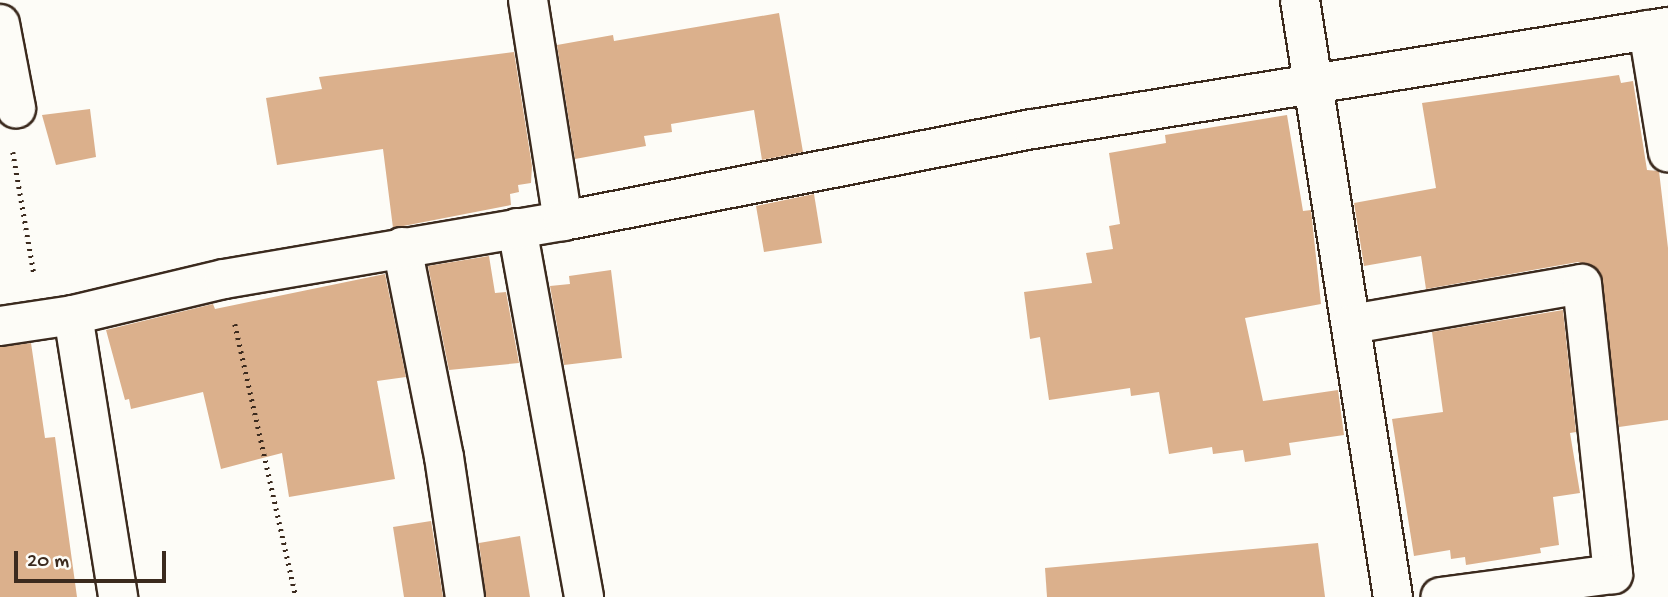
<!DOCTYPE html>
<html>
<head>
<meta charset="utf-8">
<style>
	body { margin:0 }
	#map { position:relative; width:1668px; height:597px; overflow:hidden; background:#fdfcf7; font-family:"Gochi Hand",sans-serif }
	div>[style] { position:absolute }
	.building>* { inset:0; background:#dbb08c }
	.path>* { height:4.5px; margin-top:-2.25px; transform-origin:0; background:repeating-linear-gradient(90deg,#3b2a1e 0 2px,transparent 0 7px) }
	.roads { filter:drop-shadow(2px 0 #3b2a1e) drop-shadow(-2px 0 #3b2a1e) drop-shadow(0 2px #3b2a1e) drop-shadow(0 -2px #3b2a1e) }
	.street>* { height:38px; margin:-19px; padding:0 19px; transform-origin:19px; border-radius:19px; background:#fdfcf7 }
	span { translate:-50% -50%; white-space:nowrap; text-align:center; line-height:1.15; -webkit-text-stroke:5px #fdfcf7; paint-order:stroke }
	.scale { position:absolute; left:14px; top:551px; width:152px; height:32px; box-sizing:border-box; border:4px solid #3b2a1e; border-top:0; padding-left:9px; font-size:21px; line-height:24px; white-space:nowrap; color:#3b2a1e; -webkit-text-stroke:5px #fdfcf7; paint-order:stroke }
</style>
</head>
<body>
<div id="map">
	<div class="building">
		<div style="clip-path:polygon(779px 13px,803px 152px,762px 160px,754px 110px,671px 124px,672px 132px,644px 136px,646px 146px,575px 159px,557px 45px,613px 35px,614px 41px)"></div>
		<div style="clip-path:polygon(514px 52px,532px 166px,531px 183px,518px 185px,519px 192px,510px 194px,511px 205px,393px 228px,383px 149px,277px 165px,266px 98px,322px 89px,319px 77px)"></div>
		<div style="clip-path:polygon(1619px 75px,1621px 83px,1633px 81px,1647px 170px,1659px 171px,1668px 248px,1668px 420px,1619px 427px,1599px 270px,1578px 262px,1426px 289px,1421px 256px,1364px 266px,1354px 203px,1436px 188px,1422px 103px)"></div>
		<div style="clip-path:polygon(90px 109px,96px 157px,56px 165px,42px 115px)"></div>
		<div style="clip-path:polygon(1287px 115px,1303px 211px,1311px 210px,1321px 304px,1245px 318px,1263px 401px,1338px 390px,1344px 435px,1289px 443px,1291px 455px,1245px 462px,1243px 450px,1213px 454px,1212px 447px,1169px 454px,1159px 392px,1131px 396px,1130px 388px,1049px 400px,1040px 337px,1030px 339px,1024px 292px,1092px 283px,1086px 253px,1113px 249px,1109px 226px,1120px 224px,1109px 153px,1166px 143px,1165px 135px)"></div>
		<div style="clip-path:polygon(814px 194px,822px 243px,764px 252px,756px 206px)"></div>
		<div style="clip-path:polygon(489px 256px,495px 293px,506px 292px,519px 363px,449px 370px,428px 266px)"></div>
		<div style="clip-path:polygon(611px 270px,622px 358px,564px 365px,550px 286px,570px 284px,569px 276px)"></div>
		<div style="clip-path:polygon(385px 274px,406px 377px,377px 381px,395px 479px,289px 497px,282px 453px,221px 469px,203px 392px,131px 409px,129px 399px,125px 400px,106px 330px,213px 304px,215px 309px)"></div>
		<div style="clip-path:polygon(1563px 310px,1576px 432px,1570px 433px,1580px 493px,1553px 497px,1559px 545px,1540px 548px,1541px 553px,1466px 565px,1465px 557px,1451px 559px,1450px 550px,1414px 556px,1392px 419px,1443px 412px,1432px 332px)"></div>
		<div style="clip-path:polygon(31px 343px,45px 438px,55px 437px,77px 597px,0 597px,0 347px)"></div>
		<div style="clip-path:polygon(431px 521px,443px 597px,404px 597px,393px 527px)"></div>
		<div style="clip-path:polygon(520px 536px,530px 597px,486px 597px,479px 543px)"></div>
		<div style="clip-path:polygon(1318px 543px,1325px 597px,1047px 597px,1045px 568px)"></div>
	</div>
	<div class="path">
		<div style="left:13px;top:152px;width:124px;rotate:80.2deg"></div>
		<div style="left:235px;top:324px;width:280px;rotate:77.4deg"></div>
	</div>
	<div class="roads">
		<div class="street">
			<div style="left:528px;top:0;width:224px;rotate:81deg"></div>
			<div style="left:1300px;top:0;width:604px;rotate:81.15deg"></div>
			<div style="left:0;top:24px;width:86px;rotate:79.2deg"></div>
			<div style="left:1648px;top:30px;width:124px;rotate:80.7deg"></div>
			<div style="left:517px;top:228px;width:375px;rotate:79.7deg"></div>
			<div style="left:402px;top:247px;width:214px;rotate:78.7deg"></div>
			<div style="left:444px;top:457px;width:142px;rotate:81.5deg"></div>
			<div style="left:73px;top:315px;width:286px;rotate:80.9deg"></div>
			<div style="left:1352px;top:324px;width:233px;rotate:-9.9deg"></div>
			<div style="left:1582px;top:284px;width:292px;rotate:83.9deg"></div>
			<div style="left:1613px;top:574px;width:174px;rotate:172.4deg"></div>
			<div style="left:0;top:326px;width:74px;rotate:-8.6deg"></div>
			<div style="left:73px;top:315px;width:155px;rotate:-13.4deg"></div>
			<div style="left:224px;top:279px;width:344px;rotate:-9.7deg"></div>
			<div style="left:563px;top:221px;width:479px;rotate:-11.1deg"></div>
			<div style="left:1033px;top:129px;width:643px;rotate:-9.13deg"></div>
		</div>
	</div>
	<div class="scale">20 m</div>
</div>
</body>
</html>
